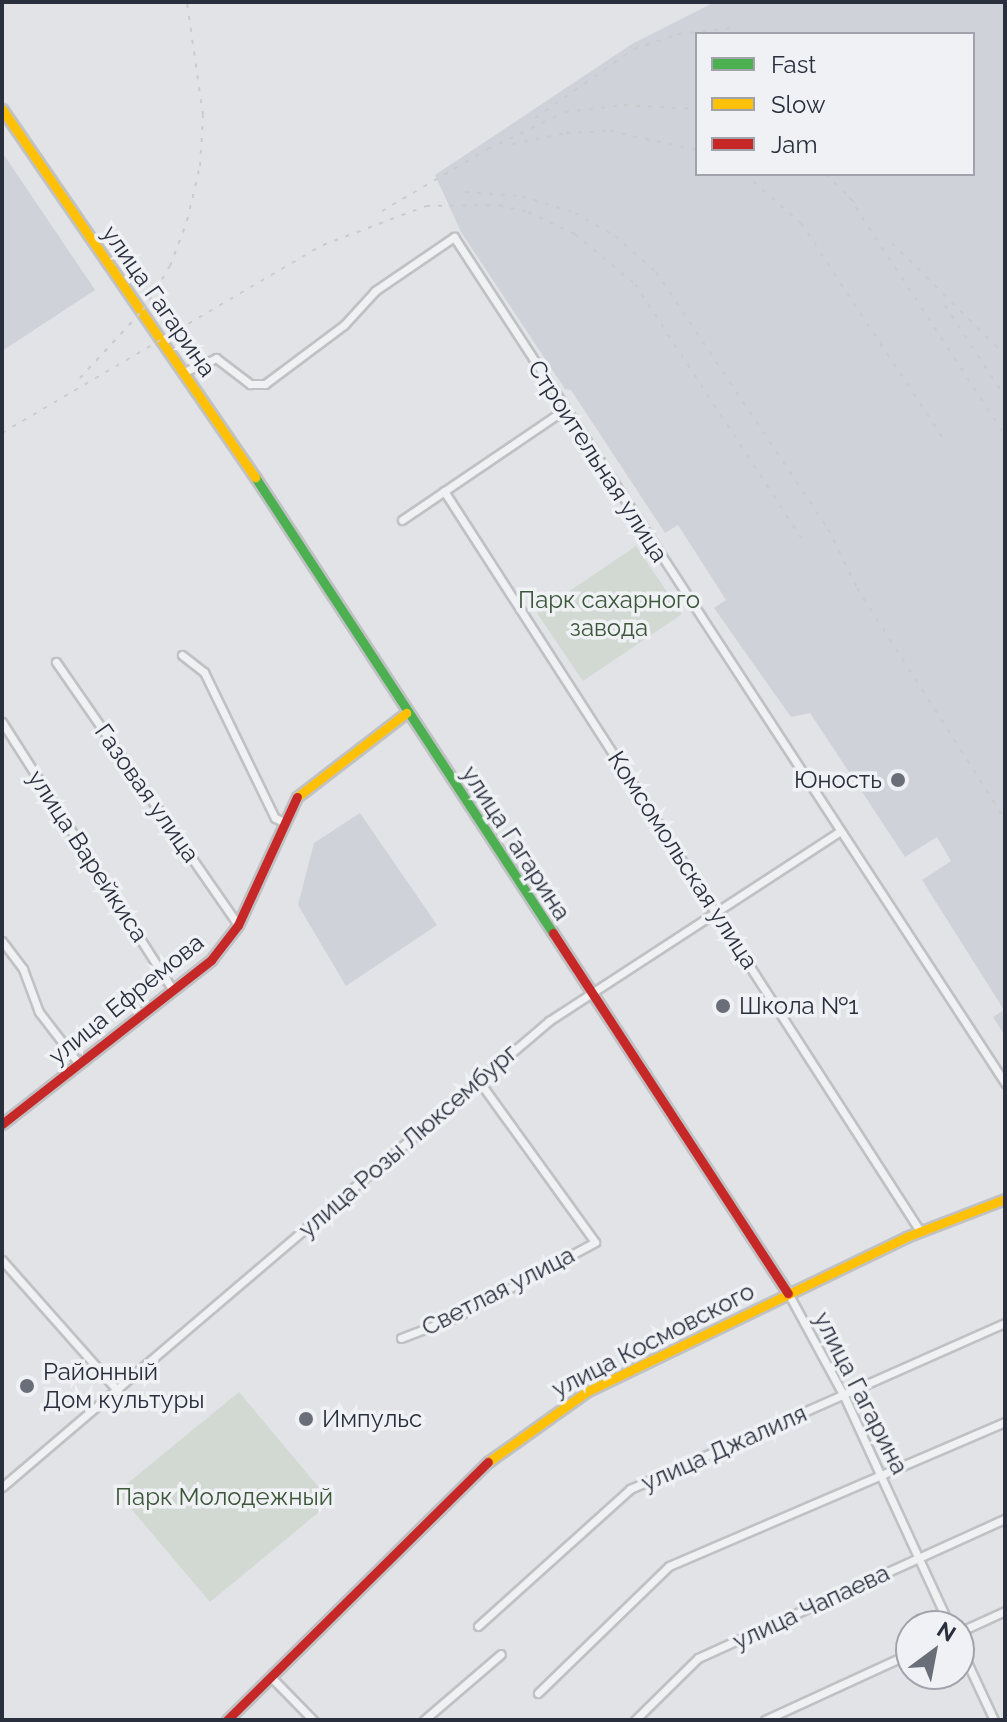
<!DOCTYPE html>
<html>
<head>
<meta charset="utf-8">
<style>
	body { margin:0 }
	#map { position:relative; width:1007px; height:1722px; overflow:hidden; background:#e1e3e6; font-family:Raleway,sans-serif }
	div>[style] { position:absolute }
	.built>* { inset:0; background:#d0d2d9 }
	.green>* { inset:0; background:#d1d9d2 }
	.roads { filter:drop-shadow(2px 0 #c0c1c4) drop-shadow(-2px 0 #c0c1c4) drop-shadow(0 2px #c0c1c4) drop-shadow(0 -2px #c0c1c4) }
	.street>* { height:7px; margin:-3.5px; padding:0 3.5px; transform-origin:3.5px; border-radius:3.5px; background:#f0f1f3 }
	.fast>* { height:9px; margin:-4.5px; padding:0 4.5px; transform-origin:4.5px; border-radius:4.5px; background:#4caf50 }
	.slow>* { height:9px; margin:-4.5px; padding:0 4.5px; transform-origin:4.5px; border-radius:4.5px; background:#ffc107 }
	.jam>* { height:9px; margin:-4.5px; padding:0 4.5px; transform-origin:4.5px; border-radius:4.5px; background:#c62828 }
	.rail>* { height:2px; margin-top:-1px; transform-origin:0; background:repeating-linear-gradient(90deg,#cacbcd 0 4px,transparent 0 12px) }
	.dots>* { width:22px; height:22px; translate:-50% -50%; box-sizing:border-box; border:4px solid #eff1f5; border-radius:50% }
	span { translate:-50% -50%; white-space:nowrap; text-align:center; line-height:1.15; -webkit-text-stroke:7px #eff1f5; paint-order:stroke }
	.street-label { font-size:24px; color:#2a2f3d }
	.park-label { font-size:24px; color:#3c5739 }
	.poi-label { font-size:24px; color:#2a2f3d }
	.right { translate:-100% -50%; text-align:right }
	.left { translate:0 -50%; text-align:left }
	.frame { position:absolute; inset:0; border:4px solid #2a2f3d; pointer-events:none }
	.legend { position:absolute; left:695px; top:32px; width:280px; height:144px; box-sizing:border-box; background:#eff1f5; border:2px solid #a0a3ab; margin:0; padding:10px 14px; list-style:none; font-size:24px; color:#2a2f3d }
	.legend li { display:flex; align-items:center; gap:16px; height:40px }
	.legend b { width:40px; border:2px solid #a0a3ab }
	.north { position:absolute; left:895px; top:1610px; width:80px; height:80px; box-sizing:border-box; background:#eff1f5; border:2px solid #a0a3ab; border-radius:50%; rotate:32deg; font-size:22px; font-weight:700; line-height:32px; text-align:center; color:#2a2f3d }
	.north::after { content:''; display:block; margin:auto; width:28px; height:36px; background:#6a6e78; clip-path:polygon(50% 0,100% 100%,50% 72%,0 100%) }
</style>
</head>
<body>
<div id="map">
	<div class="built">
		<div style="clip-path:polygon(evenodd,715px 2px,1005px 2px,1005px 1036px,993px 1017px,1004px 1010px,922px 880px,951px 861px,937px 837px,905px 857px,810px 713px,791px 717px,714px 608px,726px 600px,678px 525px,665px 533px,571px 390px,565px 389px,461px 232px,435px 175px,632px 44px,715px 2px,697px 34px,973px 34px,973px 174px,697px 174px,697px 34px)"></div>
		<div style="clip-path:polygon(2px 152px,95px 290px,2px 351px)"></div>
		<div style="clip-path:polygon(360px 813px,437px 925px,346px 986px,298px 905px,314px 843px)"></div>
	</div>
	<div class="green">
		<div style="clip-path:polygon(636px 546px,682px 614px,583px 681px,537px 613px)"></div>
		<div style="clip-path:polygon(239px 1392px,331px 1502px,210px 1602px,117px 1492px)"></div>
	</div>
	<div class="roads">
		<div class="street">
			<div style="left:186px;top:371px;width:33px;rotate:-23deg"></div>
			<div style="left:216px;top:358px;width:43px;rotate:37.4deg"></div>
			<div style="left:250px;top:384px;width:15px"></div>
			<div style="left:265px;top:384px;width:99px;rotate:-36.8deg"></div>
			<div style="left:344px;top:325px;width:46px;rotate:-47.6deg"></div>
			<div style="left:375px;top:291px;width:96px;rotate:-34.4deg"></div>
			<div style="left:454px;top:237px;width:1010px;rotate:56.92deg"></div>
			<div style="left:444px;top:491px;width:880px;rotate:57.25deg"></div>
			<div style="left:402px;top:520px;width:196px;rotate:-34.2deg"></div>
			<div style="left:182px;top:655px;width:28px;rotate:38deg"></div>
			<div style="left:204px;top:672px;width:162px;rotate:64.1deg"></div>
			<div style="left:275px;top:818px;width:10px;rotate:24deg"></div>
			<div style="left:56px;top:662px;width:320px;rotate:55.3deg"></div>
			<div style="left:2px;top:722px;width:318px;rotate:57.5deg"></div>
			<div style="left:2px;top:941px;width:35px;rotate:53deg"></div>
			<div style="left:23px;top:969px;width:46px;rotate:69.6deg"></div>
			<div style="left:39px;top:1012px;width:66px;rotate:52.4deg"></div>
			<div style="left:2px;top:1260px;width:175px;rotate:48.5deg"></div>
			<div style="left:788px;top:1293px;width:117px;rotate:61.5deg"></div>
			<div style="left:844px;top:1396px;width:253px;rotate:65.3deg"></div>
			<div style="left:401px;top:1338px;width:59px;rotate:-20.9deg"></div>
			<div style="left:456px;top:1317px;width:158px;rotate:-28.3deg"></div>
			<div style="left:595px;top:1242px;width:200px;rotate:-125.8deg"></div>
			<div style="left:2px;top:1487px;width:719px;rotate:-40.43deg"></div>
			<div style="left:549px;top:1021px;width:348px;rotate:-33.1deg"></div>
			<div style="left:478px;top:1626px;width:205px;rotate:-42deg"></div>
			<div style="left:630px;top:1489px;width:410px;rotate:-23.9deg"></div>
			<div style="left:959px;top:1632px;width:51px;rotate:-24.5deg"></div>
			<div style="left:959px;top:1645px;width:83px;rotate:65deg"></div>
			<div style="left:272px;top:1678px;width:59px;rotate:45.7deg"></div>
			<div style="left:538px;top:1693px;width:182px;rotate:-44.1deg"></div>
			<div style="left:669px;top:1566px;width:366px;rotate:-23.2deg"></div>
			<div style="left:424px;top:1720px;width:101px;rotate:-40.6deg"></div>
			<div style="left:635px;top:1720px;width:88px;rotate:-44.5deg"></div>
			<div style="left:698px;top:1658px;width:337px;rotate:-24.4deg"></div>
			<div style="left:765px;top:1720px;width:161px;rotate:-24.7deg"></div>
		</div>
		<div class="fast">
			<div style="left:255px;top:477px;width:545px;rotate:56.84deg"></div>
		</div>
		<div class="slow">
			<div style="left:2px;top:109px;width:447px;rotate:55.5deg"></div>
			<div style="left:297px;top:797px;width:138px;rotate:-37.6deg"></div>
			<div style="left:488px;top:1462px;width:120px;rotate:-35.5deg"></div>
			<div style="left:586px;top:1392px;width:356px;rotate:-25.8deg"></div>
			<div style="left:906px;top:1237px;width:106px;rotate:-21deg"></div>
		</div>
		<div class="jam">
			<div style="left:553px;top:933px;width:430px;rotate:56.9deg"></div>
			<div style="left:2px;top:1124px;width:266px;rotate:-38.1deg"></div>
			<div style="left:211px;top:960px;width:44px;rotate:-52.4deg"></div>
			<div style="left:238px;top:925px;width:141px;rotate:-65.3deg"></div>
			<div style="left:227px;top:1720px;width:367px;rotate:-44.7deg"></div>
		</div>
	</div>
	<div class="rail">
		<div style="left:535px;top:118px;width:121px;rotate:-34.9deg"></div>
		<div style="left:634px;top:49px;width:46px;rotate:-18.8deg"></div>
		<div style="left:678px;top:34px;width:55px;rotate:-6.2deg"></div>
		<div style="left:512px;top:144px;width:55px;rotate:-11.5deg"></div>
		<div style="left:566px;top:133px;width:44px;rotate:-2.6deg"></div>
		<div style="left:610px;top:131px;width:89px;rotate:12.3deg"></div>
		<div style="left:744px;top:174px;width:75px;rotate:40.7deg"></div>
		<div style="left:801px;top:223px;width:260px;rotate:56.6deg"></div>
		<div style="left:826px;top:174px;width:44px;rotate:45deg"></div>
		<div style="left:465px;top:192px;width:57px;rotate:4deg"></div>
		<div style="left:522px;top:196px;width:56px;rotate:17.8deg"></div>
		<div style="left:575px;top:213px;width:46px;rotate:29.9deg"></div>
		<div style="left:615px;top:236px;width:55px;rotate:41.3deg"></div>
		<div style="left:656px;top:272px;width:309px;rotate:56.2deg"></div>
		<div style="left:828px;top:529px;width:66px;rotate:63.8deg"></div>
		<div style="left:857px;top:588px;width:274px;rotate:57.4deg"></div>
		<div style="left:849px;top:197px;width:285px;rotate:56.8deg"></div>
		<div style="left:382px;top:211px;width:123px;rotate:-30.3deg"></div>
		<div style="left:488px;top:149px;width:85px;rotate:-25.7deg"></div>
		<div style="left:565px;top:112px;width:59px;rotate:-6.8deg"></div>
		<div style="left:624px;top:105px;width:73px;rotate:3.1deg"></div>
		<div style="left:892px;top:243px;width:159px;rotate:44.7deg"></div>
		<div style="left:945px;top:305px;width:110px;rotate:56.9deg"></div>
		<div style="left:80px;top:378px;width:93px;rotate:-47.2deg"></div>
		<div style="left:143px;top:310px;width:52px;rotate:-58.5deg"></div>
		<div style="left:170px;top:266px;width:48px;rotate:-69.3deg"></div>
		<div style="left:187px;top:221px;width:57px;rotate:-76.7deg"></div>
		<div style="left:200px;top:166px;width:51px;rotate:-86.6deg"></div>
		<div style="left:203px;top:115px;width:114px;rotate:-98.1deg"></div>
		<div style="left:2px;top:433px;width:372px;rotate:-30.4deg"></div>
		<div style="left:323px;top:245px;width:110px;rotate:-20.7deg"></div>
		<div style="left:426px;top:206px;width:73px;rotate:-0.8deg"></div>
		<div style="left:499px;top:205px;width:30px;rotate:14deg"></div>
		<div style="left:528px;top:212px;width:52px;rotate:25.1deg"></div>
		<div style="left:575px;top:234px;width:78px;rotate:39.8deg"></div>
		<div style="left:635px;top:284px;width:305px;rotate:56.8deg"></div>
	</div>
	<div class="dots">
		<div style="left:898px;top:780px;background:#6a6e78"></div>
		<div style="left:723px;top:1006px;background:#6a6e78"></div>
		<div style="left:27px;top:1386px;background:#6a6e78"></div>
		<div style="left:306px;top:1419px;background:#6a6e78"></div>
	</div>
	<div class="street-label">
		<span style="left:159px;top:301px;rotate:55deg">улица Гагарина</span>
		<span style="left:598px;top:461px;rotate:57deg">Строительная улица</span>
		<span style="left:147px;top:793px;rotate:55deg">Газовая улица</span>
		<span style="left:516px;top:843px;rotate:57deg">улица Гагарина</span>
		<span style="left:88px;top:856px;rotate:57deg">улица Варейкиса</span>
		<span style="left:683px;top:860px;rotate:57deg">Комсомольская улица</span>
		<span style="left:126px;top:999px;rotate:-39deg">улица Ефремова</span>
		<span style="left:408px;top:1141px;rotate:-41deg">улица Розы Люксембург</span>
		<span style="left:498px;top:1291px;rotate:-27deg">Светлая улица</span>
		<span style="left:653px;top:1340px;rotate:-27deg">улица Космовского</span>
		<span style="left:861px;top:1393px;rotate:63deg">улица Гагарина</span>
		<span style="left:724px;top:1448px;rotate:-24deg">улица Джалиля</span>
		<span style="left:811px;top:1607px;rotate:-25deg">улица Чапаева</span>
	</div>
	<div class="park-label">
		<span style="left:609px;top:614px">Парк сахарного<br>завода</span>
		<span style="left:224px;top:1497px">Парк Молодежный</span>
	</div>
	<div class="poi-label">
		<span class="right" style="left:882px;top:780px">Юность</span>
		<span class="left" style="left:739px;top:1006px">Школа №1</span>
		<span class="left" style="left:43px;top:1386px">Районный<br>Дом культуры</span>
		<span class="left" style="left:322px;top:1419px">Импульс</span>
	</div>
	<div class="frame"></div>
	<ul class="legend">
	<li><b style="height:10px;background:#4caf50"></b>Fast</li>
	<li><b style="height:10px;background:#ffc107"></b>Slow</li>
	<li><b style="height:10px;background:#c62828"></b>Jam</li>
	</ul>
	<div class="north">N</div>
</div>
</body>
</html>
